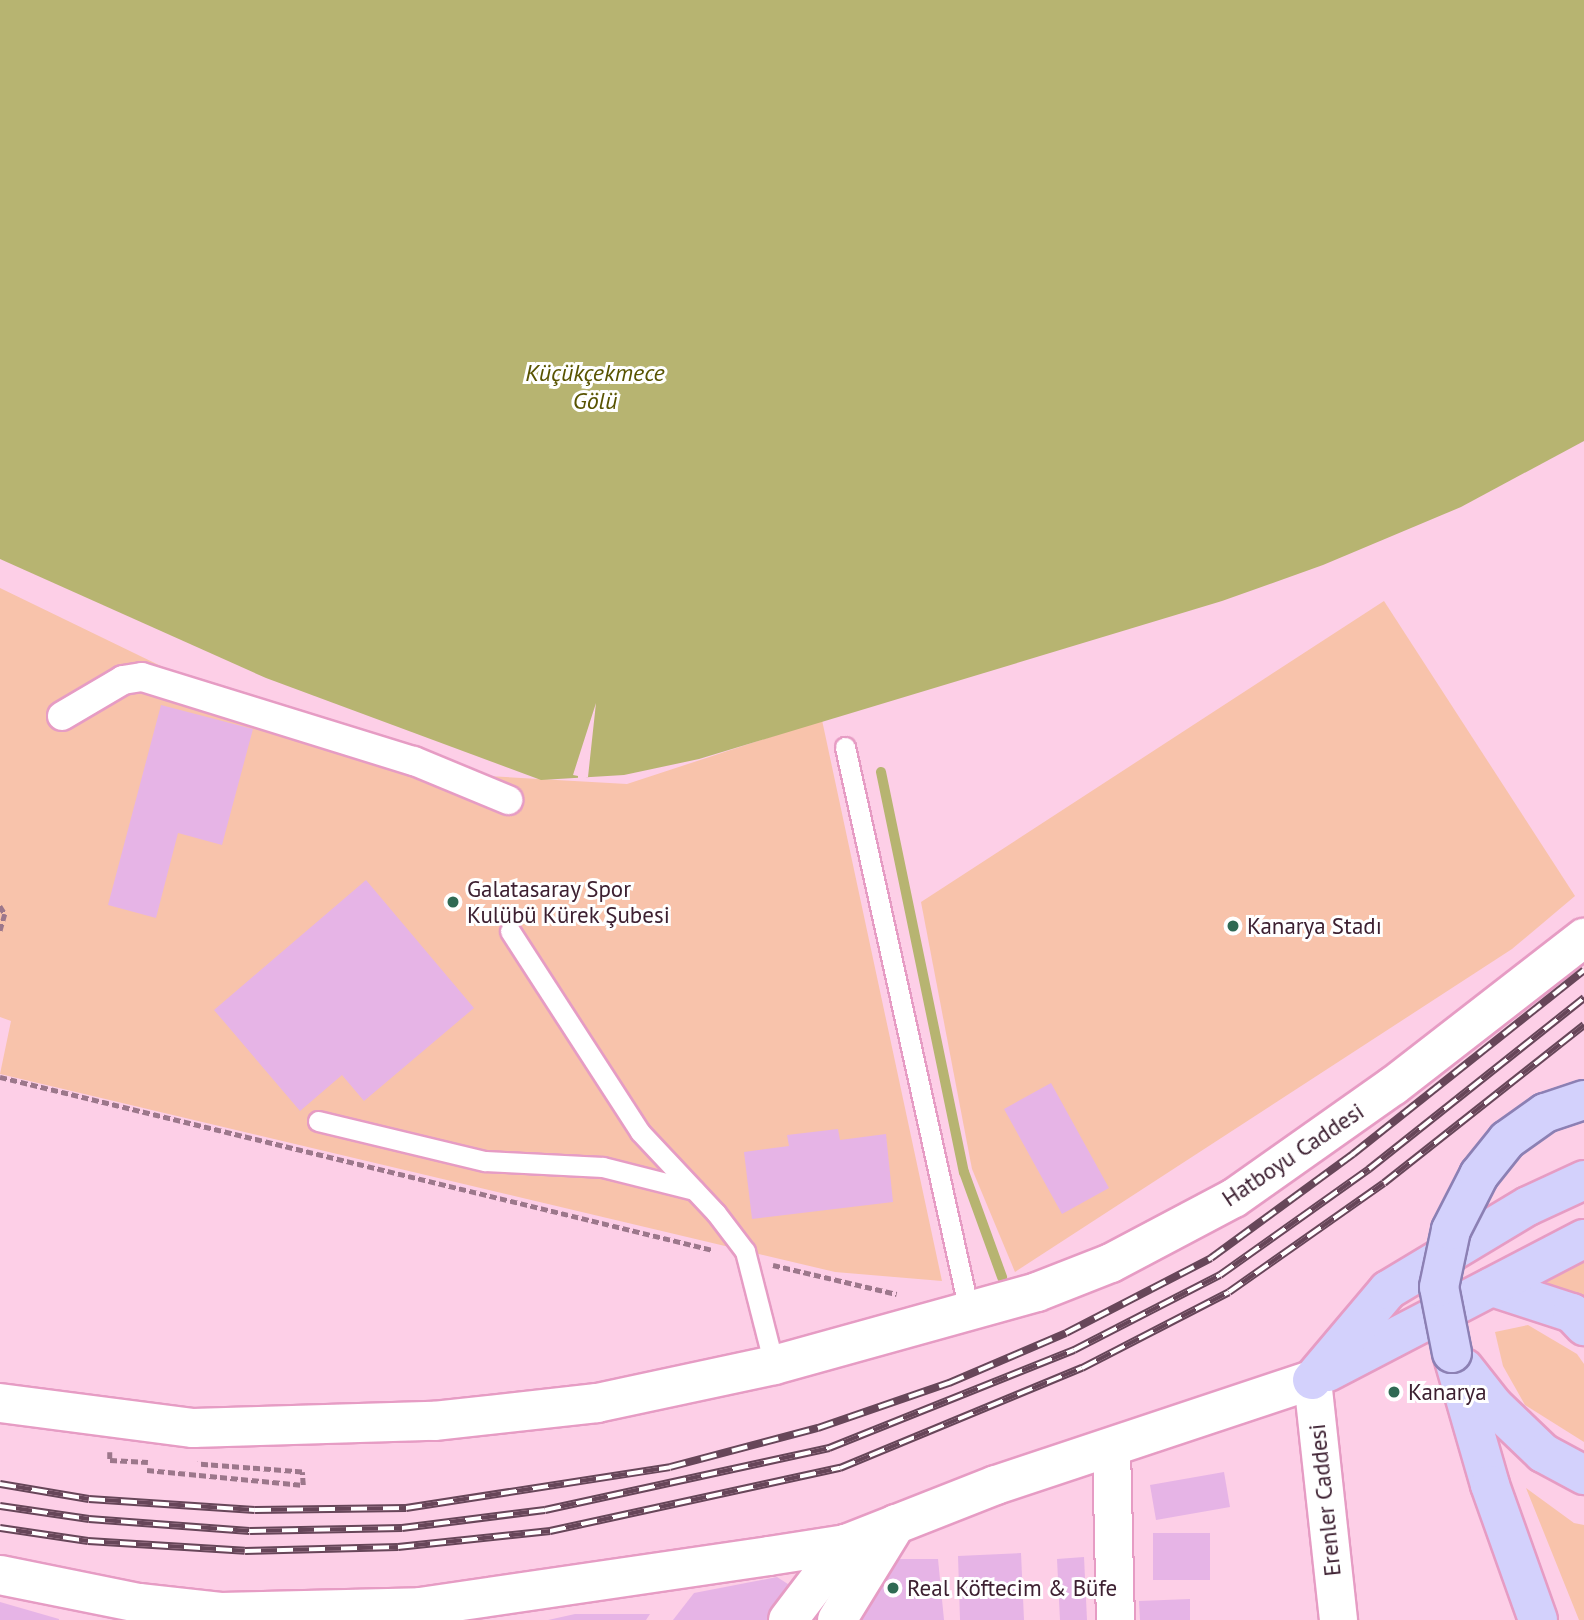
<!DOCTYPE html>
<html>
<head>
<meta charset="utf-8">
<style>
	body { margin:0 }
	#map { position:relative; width:1584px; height:1620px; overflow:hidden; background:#fdcfe7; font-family:"PT Sans",sans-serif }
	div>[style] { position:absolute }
	.green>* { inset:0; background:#f8c3ab }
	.water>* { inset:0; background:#b7b471 }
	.pier>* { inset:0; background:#fdcfe7 }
	.stream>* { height:10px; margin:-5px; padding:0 5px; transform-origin:5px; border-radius:5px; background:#b7b471 }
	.building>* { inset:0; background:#e6b4e6 }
	.path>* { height:4.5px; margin-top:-2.25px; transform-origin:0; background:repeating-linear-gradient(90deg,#9c778b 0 7px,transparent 0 10.5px) }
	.roads { filter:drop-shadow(2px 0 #e69cc4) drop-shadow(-2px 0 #e69cc4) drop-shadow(0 2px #e69cc4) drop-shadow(0 -2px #e69cc4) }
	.service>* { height:19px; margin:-9.5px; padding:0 9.5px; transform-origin:9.5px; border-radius:9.5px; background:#fff }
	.pedestrian>* { height:28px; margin:-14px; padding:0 14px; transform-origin:14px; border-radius:14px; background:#fff }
	.minor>* { height:37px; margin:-18.5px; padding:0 18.5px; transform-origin:18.5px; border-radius:18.5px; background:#fff }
	.tertiary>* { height:38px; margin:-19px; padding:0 19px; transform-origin:19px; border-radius:19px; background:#fff }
	.secondary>* { height:38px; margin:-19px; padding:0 19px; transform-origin:19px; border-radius:19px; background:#fff }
	.primary>* { height:38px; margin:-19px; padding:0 19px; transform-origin:19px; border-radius:19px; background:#d3d1fc }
	.rail>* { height:8px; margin-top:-4px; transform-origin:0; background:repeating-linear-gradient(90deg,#fff 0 16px,#674659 0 32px); box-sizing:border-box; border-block:2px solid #674659 }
	.bridges { filter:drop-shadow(2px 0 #8c80b4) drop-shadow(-2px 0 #8c80b4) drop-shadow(0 2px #8c80b4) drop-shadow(0 -2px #8c80b4) }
	.primary-bridge>* { height:38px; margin:-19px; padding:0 19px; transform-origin:19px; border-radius:19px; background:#d3d1fc }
	.dots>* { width:19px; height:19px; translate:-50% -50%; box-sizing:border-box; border:4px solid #fff; border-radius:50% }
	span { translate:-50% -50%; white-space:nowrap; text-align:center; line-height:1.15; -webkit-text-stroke:6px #fff; paint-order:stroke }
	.poi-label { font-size:23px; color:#3d2031 }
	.left { translate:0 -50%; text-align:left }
	.street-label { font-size:23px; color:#3d2031 }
	.water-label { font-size:24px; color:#585300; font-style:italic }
</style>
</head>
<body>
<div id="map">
	<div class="green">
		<div style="clip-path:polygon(0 588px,167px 669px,419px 748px,488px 776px,627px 784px,822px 720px,942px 1281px,835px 1272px,0 1074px,11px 1021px,0 1017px)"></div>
		<div style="clip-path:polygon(1384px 601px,1575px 896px,1512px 949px,1015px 1272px,972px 1169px,921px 902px)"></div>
		<div style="clip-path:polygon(1584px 1259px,1584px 1299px,1538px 1281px)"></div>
		<div style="clip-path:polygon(1528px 1325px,1577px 1354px,1584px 1364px,1584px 1442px,1525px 1405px,1503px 1366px,1495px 1332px)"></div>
		<div style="clip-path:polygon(1526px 1488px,1574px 1523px,1584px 1525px,1584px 1620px,1579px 1620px)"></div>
	</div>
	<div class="water">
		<div style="clip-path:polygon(0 0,1584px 0,1584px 441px,1461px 507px,1323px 565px,1222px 601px,699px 759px,624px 775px,541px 780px,266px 678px,0 559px)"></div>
	</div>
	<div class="pier">
		<div style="clip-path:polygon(596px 703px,588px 777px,578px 781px,578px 776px,573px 775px)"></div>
	</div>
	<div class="stream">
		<div style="left:881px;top:772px;width:409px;rotate:78.3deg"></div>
		<div style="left:964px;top:1172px;width:112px;rotate:70.1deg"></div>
	</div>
	<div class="building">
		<div style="clip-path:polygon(161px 705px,253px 729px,222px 845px,178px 833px,156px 918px,108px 905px)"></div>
		<div style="clip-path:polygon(366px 880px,474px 1008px,364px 1101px,342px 1075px,300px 1111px,214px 1010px)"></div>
		<div style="clip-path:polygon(1051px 1083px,1109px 1188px,1062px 1214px,1004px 1109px)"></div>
		<div style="clip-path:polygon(838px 1129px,840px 1140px,886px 1134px,893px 1202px,752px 1219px,744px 1152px,789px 1146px,787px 1135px)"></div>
		<div style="clip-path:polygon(1224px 1472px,1230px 1507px,1156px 1520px,1150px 1485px)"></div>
		<div style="clip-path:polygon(1153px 1533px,1210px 1533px,1210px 1580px,1153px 1580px)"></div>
		<div style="clip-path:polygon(1021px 1553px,1024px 1620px,960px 1620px,958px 1556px)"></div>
		<div style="clip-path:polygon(1084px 1557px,1087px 1620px,1060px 1620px,1057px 1559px)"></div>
		<div style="clip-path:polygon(886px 1559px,938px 1559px,944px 1620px,853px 1620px)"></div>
		<div style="clip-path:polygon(777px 1577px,791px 1586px,776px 1620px,673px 1620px,694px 1593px)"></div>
		<div style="clip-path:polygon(1190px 1599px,1190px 1620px,1140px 1620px,1139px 1601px)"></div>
		<div style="clip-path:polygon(0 1602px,59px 1619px,59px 1620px,0 1620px)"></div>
		<div style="clip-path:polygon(575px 1614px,650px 1614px,646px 1620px,548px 1620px)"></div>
	</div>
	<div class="path">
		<div style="left:0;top:906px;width:9px;rotate:58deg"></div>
		<div style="left:5px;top:914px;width:18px;rotate:106deg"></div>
		<div style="left:0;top:1077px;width:734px;rotate:13.64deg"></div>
		<div style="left:773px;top:1265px;width:127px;rotate:13.2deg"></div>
		<div style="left:110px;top:1452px;width:8px;rotate:90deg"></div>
		<div style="left:110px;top:1460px;width:38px;rotate:3deg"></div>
		<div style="left:147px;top:1470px;width:157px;rotate:5.5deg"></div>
		<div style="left:303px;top:1485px;width:13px;rotate:-94deg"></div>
		<div style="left:302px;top:1472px;width:105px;rotate:-175.6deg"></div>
	</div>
	<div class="roads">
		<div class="service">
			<div style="left:845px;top:747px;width:577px;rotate:77.6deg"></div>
			<div style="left:510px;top:931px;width:239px;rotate:57.1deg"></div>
			<div style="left:640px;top:1132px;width:111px;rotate:46.8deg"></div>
			<div style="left:716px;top:1213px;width:48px;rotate:52.7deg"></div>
			<div style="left:745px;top:1251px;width:118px;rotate:75.7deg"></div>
			<div style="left:318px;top:1121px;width:172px;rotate:13.5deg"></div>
			<div style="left:485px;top:1161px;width:118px;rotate:2.9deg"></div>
			<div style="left:603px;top:1167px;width:94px;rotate:14.2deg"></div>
		</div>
		<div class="pedestrian">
			<div style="left:62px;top:716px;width:71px;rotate:-30.5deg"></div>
			<div style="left:123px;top:680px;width:19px;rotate:-9deg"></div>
			<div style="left:142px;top:677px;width:285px;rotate:17.2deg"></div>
			<div style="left:414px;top:761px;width:102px;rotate:22.5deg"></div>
		</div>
		<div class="minor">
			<div style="left:1312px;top:1380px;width:241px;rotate:83.8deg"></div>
			<div style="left:1111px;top:1447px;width:173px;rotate:88.7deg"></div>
		</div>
		<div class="tertiary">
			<div style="left:0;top:1403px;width:195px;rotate:7.4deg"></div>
			<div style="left:193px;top:1428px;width:241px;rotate:-1.7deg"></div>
			<div style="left:434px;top:1421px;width:164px;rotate:-6.3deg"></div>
			<div style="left:597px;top:1403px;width:181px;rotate:-12.1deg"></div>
			<div style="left:774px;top:1365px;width:273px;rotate:-15.5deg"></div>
			<div style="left:1037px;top:1292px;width:79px;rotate:-21.4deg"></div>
			<div style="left:1111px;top:1263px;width:139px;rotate:-27.9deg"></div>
			<div style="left:1234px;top:1198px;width:194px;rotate:-35.2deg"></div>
			<div style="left:1393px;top:1086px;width:242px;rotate:-37.8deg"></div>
			<div style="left:788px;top:1620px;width:96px;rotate:-52.7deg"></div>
			<div style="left:837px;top:1620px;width:113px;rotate:-58.4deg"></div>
		</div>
		<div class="secondary">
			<div style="left:0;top:1575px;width:142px;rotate:11.4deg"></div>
			<div style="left:139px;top:1603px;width:82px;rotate:6.3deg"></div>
			<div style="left:221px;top:1612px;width:199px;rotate:-1.4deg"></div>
			<div style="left:420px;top:1607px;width:353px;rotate:-8.3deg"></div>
			<div style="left:769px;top:1556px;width:78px;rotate:-8.9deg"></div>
			<div style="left:846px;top:1544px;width:161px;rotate:-21.5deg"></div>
			<div style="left:996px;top:1485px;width:333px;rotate:-18.4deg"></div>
		</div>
		<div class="primary">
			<div style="left:1492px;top:1287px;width:84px;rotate:18deg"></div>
			<div style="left:1572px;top:1313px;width:18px;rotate:47deg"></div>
			<div style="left:1452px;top:1353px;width:137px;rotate:73.9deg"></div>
			<div style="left:1490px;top:1485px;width:143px;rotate:70.4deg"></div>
			<div style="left:1464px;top:1368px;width:48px;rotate:51.7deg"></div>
			<div style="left:1494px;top:1406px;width:68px;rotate:43.8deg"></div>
			<div style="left:1543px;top:1453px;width:47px;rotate:28.2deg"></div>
			<div style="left:1328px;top:1372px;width:288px;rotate:-27.5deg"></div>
			<div style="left:1312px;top:1380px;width:118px;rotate:-49.8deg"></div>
			<div style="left:1388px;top:1290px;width:163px;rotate:-31deg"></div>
			<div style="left:1528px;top:1206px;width:62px;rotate:-24.9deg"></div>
		</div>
	</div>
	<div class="rail">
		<div style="left:0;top:1484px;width:90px;rotate:9.6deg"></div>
		<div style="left:89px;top:1499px;width:166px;rotate:3.8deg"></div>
		<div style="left:255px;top:1510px;width:151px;rotate:-0.8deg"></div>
		<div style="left:406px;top:1508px;width:267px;rotate:-8.8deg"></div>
		<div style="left:670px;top:1467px;width:153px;rotate:-14.8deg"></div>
		<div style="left:818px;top:1428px;width:139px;rotate:-19deg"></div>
		<div style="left:949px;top:1383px;width:127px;rotate:-23.1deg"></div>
		<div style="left:1066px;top:1333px;width:163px;rotate:-27.3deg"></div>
		<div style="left:1211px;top:1258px;width:176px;rotate:-36.2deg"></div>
		<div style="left:1353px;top:1154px;width:295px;rotate:-38.5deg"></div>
		<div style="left:0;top:1506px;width:90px;rotate:8.3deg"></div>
		<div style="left:89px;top:1519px;width:161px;rotate:4.3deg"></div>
		<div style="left:250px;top:1531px;width:152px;rotate:-1.1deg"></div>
		<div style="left:402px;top:1528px;width:144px;rotate:-7.2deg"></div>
		<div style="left:545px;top:1510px;width:291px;rotate:-12.3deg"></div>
		<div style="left:829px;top:1448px;width:264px;rotate:-21.8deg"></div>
		<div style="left:1074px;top:1350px;width:164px;rotate:-27.2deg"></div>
		<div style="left:1220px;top:1275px;width:183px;rotate:-35.4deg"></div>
		<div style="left:1369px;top:1169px;width:275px;rotate:-38.5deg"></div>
		<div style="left:0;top:1528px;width:89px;rotate:8.4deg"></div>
		<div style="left:88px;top:1541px;width:157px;rotate:3.6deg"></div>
		<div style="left:245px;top:1551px;width:153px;rotate:-1.5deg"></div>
		<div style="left:398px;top:1547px;width:153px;rotate:-6deg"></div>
		<div style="left:550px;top:1531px;width:297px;rotate:-12.3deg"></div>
		<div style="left:840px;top:1468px;width:262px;rotate:-22.5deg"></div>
		<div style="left:1082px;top:1368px;width:165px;rotate:-27.3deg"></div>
		<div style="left:1229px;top:1292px;width:189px;rotate:-35.1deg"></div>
		<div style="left:1384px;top:1183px;width:255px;rotate:-38.3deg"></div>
	</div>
	<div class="bridges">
		<div class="primary-bridge">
			<div style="left:1452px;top:1353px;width:67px;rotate:-101.1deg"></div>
			<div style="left:1439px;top:1287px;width:58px;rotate:-78.1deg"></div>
			<div style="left:1451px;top:1230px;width:62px;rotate:-63deg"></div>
			<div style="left:1479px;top:1175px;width:45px;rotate:-51.3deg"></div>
			<div style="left:1507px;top:1140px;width:47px;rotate:-35.4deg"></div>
			<div style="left:1545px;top:1113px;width:41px;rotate:-18.4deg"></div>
		</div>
	</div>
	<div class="dots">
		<div style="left:453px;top:902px;background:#2f6953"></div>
		<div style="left:1233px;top:926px;background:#2f6953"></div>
		<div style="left:1394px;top:1392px;background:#2f6953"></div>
		<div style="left:893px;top:1588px;background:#2f6953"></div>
	</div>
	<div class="poi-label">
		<span class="left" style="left:467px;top:902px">Galatasaray Spor<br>Kulübü Kürek Şubesi</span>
		<span class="left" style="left:1247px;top:926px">Kanarya Stadı</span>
		<span class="left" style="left:1408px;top:1392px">Kanarya</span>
		<span class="left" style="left:907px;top:1588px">Real Köftecim &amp; Büfe</span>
	</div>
	<div class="street-label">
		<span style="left:1293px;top:1155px;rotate:-34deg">Hatboyu Caddesi</span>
		<span style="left:1325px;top:1500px;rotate:-96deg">Erenler Caddesi</span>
	</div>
	<div class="water-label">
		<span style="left:595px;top:387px">Küçükçekmece<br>Gölü</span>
	</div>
</div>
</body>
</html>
